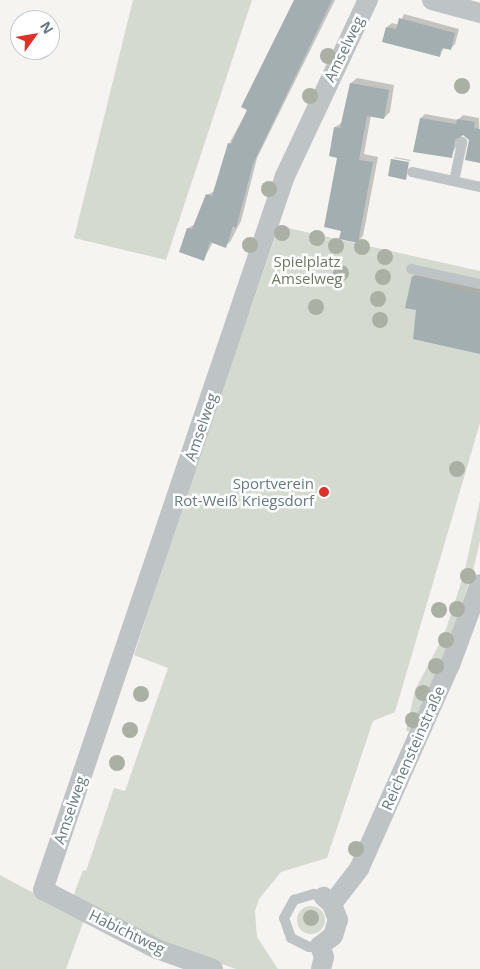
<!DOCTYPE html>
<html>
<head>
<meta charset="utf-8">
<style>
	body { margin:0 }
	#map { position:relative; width:480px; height:969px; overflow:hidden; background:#f5f4f1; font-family:"Open Sans",sans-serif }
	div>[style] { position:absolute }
	.green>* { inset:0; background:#d5dad0 }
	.round { border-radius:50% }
	.shadow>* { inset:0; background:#0003 }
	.building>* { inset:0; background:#a3aeb1 }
	.service>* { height:10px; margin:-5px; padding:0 5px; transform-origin:5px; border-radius:5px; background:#bec3c5 }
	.minor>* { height:20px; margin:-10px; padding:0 10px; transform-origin:10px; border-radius:10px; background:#bec3c5 }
	.trees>* { width:16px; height:16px; margin:-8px; border-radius:50%; background:#aab0a3 }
	.dots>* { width:14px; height:14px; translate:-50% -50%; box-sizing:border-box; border:2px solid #fff; border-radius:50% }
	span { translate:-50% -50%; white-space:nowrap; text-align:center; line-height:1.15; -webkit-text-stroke:5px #fff; paint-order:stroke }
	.street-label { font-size:15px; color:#657a81 }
	.park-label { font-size:15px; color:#6c7963 }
	.poi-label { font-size:15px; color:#657a81 }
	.right { translate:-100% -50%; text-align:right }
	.north { position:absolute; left:10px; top:10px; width:50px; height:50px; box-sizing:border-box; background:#fff; border:1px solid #c1cacd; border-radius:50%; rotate:58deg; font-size:14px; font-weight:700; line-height:20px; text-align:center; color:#657a81 }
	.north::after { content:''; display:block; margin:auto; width:18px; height:22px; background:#dd3129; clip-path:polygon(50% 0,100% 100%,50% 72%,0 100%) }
</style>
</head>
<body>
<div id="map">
	<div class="green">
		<div style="clip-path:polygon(133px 0,252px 0,166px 260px,74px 238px)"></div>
		<div style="clip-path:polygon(279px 226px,480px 271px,480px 423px,395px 712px,373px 721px,327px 858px,281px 872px,259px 899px,255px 911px,257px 937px,278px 969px,236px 969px,162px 943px,73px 897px,83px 870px,86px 871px,114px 788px,125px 791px,168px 668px,134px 655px,244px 316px,250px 311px)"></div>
		<div style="clip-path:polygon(480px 500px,480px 541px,472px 575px,444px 654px,410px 733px,406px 730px,415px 690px,444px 635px,464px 574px)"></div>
		<div style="clip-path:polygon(0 875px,84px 920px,66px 969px,0 969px)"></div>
		<div class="round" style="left:297px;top:906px;width:28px;height:28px"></div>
	</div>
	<div class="shadow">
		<div style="clip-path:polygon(295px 0,335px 0,257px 158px,241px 221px,230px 242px,225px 246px,213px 242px,204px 259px,188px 228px,196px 224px,207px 195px,215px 191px,229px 144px,248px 109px,268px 60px,265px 59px)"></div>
		<div style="clip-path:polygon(404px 14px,459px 29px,455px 44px,450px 49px,445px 47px,439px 55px,387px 27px,392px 23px,399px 25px)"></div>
		<div style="clip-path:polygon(357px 78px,394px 85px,390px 112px,384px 118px,371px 115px,364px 154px,378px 157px,363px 236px,357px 242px,343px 230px,335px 127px,343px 122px,351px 83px)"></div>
		<div style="clip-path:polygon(425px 114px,458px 120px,463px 115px,479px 118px,480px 161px,470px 140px,463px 134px,451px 156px,421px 118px)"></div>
		<div style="clip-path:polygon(395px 157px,411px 160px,410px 161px,394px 158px)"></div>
		<div style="clip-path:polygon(420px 270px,480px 286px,480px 354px,417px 309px,413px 277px)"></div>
	</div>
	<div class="building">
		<div style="clip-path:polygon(294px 0,332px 0,253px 164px,236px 228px,233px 226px,226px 248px,210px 242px,204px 261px,179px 252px,187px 228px,192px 229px,206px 194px,212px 196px,228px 143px,231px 144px,247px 110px,241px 107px)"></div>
		<div style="clip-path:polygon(399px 18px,455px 33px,451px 50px,442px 48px,440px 57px,382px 42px,386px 27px,396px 29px)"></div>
		<div style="clip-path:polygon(350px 83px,389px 90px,384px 119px,367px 116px,359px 160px,373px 162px,358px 243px,339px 239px,341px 231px,324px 227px,337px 158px,329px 156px,334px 127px,340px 128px)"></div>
		<div style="clip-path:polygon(420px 118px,456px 124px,457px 119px,475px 122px,474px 128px,480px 129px,480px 163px,465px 160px,469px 140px,463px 135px,455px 140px,452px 158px,413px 152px)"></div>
		<div style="clip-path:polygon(391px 159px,409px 162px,406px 180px,388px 176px)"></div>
		<div style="clip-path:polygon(412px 276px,480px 295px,480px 354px,413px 339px,416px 310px,405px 308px)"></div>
	</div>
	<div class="service">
		<div style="left:412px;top:172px;width:70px;rotate:12.4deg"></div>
		<div style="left:454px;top:181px;width:40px;rotate:-78deg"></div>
		<div style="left:411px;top:269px;width:71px;rotate:12.3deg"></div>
		<div style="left:320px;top:946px;width:11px;rotate:175deg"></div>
		<div style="left:309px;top:947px;width:20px;rotate:-153deg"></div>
		<div style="left:291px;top:938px;width:21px;rotate:-109deg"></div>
		<div style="left:284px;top:918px;width:21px;rotate:-61deg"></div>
		<div style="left:294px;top:900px;width:21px;rotate:-17deg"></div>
		<div style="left:314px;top:894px;width:10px;rotate:17deg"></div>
	</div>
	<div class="minor">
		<div style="left:432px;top:0;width:50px;rotate:15.2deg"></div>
		<div style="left:332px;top:904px;width:44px;rotate:-52.4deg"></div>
		<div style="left:359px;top:869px;width:223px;rotate:-66deg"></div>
		<div style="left:450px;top:665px;width:86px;rotate:-69.7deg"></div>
		<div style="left:213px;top:969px;width:59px;rotate:-160.3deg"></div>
		<div style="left:157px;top:949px;width:128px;rotate:-152.6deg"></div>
		<div style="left:43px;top:890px;width:754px;rotate:-71.28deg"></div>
		<div style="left:285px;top:176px;width:195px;rotate:-64.8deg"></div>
		<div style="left:321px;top:969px;width:12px;rotate:-76deg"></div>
		<div style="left:324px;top:957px;width:12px;rotate:-110deg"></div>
		<div style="left:320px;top:946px;width:16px;rotate:-38deg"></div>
		<div style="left:333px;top:936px;width:17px;rotate:-73deg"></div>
		<div style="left:338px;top:920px;width:17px;rotate:-111deg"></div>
		<div style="left:332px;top:904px;width:11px;rotate:-139deg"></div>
	</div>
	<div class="trees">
		<div style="left:328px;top:56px"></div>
		<div style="left:462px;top:86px"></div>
		<div style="left:310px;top:96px"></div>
		<div style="left:269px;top:189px"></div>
		<div style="left:282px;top:233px"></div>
		<div style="left:317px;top:238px"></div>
		<div style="left:250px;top:245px"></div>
		<div style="left:336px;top:246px"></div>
		<div style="left:362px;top:247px"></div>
		<div style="left:385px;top:257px"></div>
		<div style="left:341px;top:273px"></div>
		<div style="left:383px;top:277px"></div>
		<div style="left:378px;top:299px"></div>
		<div style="left:316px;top:307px"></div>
		<div style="left:380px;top:320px"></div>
		<div style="left:457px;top:469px"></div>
		<div style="left:468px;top:576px"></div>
		<div style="left:457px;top:609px"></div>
		<div style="left:439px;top:610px"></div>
		<div style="left:446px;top:640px"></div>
		<div style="left:436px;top:666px"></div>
		<div style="left:423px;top:693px"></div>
		<div style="left:141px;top:694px"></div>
		<div style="left:413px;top:720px"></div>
		<div style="left:130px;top:730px"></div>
		<div style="left:117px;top:763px"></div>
		<div style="left:356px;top:849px"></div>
		<div style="left:311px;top:918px"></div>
	</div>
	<div class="dots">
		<div style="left:324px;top:492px;background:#dd3129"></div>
	</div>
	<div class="street-label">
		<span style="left:344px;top:49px;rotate:-64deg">Amselweg</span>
		<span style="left:201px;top:427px;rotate:-71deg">Amselweg</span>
		<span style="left:413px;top:748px;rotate:-66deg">Reichensteinstraße</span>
		<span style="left:70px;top:810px;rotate:-71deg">Amselweg</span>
		<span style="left:127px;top:932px;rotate:26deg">Habichtweg</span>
	</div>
	<div class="park-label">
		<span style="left:307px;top:270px">Spielplatz<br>Amselweg</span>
	</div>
	<div class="poi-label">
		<span class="right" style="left:314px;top:492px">Sportverein<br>Rot-Weiß Kriegsdorf</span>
	</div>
	<div class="north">N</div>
</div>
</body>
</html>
